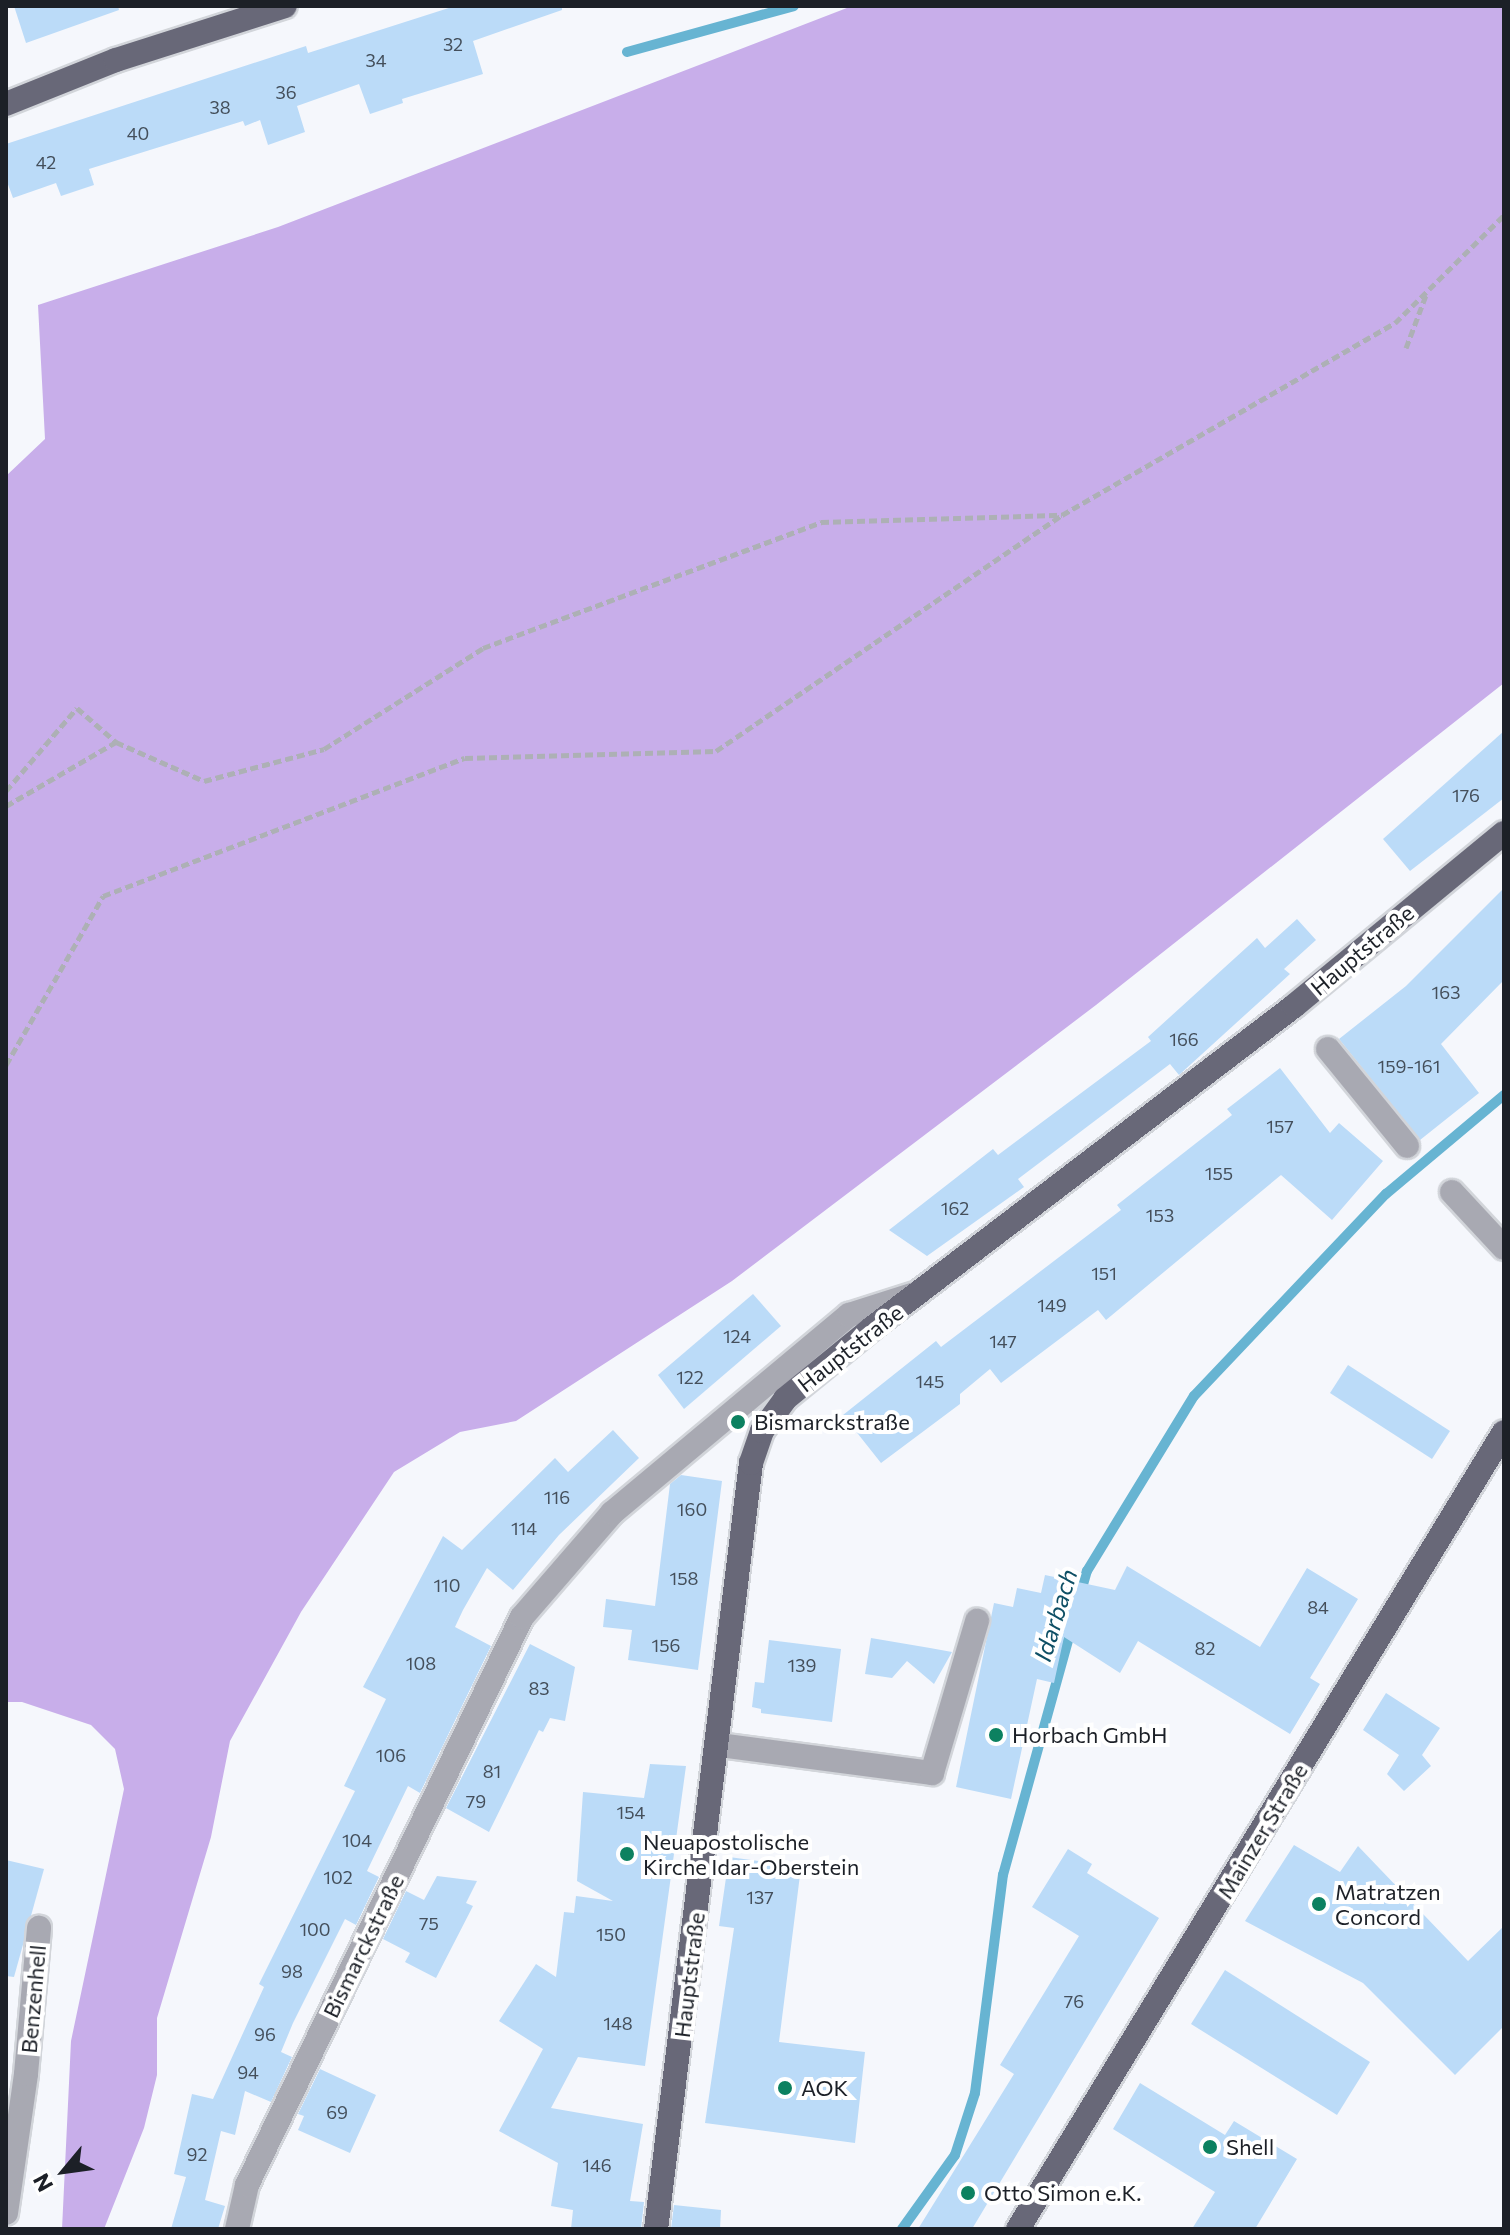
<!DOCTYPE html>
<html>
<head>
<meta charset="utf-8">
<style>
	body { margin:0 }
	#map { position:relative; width:1510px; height:2235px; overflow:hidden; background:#f5f7fc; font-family:Commissioner,sans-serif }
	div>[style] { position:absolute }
	.forest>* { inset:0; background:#c8aeea }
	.stream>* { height:10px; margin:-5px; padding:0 5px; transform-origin:5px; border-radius:5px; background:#67b4d2 }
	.building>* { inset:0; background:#bbdbf8 }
	.path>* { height:5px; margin-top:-2.5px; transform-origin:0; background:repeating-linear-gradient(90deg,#adb0b5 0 8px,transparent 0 12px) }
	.roads { filter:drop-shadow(2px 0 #d2d5da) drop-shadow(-2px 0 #d2d5da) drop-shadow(0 2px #d2d5da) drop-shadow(0 -2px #d2d5da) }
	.minor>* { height:24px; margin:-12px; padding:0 12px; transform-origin:12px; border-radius:12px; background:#a8a9b2 }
	.major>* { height:24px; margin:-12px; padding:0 12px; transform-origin:12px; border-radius:12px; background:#686878 }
	.dots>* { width:22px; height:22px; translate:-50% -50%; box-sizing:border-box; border:4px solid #fff; border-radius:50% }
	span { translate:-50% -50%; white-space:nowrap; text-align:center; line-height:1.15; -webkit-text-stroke:8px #fff; paint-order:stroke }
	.number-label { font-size:18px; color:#444f5b }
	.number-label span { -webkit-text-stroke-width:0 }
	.street-label { font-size:22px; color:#1c2027 }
	.poi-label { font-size:22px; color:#1c2027 }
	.left { translate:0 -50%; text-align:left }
	.water-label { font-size:24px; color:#0e4f65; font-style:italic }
	.frame { position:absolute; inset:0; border:8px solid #1c2027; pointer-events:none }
	.north { position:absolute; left:24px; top:2131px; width:80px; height:80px; -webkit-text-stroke:6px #fff; paint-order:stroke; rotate:241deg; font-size:22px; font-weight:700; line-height:32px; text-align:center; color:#1c2027 }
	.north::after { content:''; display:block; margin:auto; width:28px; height:36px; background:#1c2027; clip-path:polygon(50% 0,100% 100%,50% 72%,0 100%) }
</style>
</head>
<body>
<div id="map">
	<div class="forest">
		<div style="clip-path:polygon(852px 6px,1504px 6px,1504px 683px,1096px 1005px,732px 1281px,516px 1421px,460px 1432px,394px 1472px,301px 1612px,230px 1741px,211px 1837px,157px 2018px,157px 2075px,144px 2128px,104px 2229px,62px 2229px,71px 2041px,124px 1789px,115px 1749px,91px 1725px,22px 1702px,6px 1702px,6px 476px,45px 439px,38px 305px,278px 227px)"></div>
	</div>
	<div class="stream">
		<div style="left:627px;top:52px;width:173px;rotate:-15.4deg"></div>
		<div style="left:1080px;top:1595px;width:25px;rotate:-74deg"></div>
		<div style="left:1087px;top:1571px;width:205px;rotate:-58.6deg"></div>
		<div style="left:1194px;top:1396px;width:279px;rotate:-46.5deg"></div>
		<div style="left:1386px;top:1194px;width:154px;rotate:-40deg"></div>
		<div style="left:902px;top:2229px;width:91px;rotate:-54.4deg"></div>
		<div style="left:955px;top:2155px;width:65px;rotate:-72.1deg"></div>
		<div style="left:975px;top:2093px;width:220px;rotate:-82.7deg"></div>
		<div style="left:1003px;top:1875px;width:258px;rotate:-74.5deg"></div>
	</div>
	<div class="building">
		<div style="clip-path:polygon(14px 6px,118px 6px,119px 10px,26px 43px)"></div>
		<div style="clip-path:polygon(455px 6px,562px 6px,562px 10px,473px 41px,483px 74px,402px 99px,403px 103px,370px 114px,359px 84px,297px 106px,305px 132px,268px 145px,260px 120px,245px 126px,243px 121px,89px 169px,94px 185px,61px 196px,56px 183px,13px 198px,6px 179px,6px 144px,306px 46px,308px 53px)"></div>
		<div style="clip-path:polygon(1504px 731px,1504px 798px,1410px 871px,1383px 839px)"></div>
		<div style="clip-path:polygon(1504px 888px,1504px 980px,1441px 1044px,1479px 1093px,1420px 1140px,1339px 1039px,1406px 986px)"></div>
		<div style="clip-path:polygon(1297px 919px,1316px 940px,1284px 969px,1290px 974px,1179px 1075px,1170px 1064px,1018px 1179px,1024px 1187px,927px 1256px,889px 1230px,993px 1149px,998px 1155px,1151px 1041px,1148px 1037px,1257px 938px,1265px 948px)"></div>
		<div style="clip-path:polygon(1280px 1068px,1330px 1133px,1339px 1123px,1383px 1161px,1332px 1220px,1281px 1175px,1106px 1320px,1098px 1310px,1001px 1383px,990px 1369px,960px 1394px,960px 1404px,881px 1463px,843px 1415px,936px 1341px,941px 1347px,1121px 1210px,1117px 1205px,1232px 1115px,1227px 1109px)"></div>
		<div style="clip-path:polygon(753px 1294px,781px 1326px,684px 1409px,658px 1375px)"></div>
		<div style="clip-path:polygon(1348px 1365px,1450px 1431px,1432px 1459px,1330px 1393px)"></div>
		<div style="clip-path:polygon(613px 1430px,639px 1458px,559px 1535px,513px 1590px,487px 1568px,463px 1610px,455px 1627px,491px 1646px,420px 1793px,408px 1786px,367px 1871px,379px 1877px,356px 1925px,345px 1919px,293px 2023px,281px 2052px,292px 2057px,271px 2102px,245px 2091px,235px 2135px,221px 2131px,205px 2200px,225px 2206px,218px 2229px,171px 2229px,186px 2177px,174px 2174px,192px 2094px,213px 2099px,264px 1987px,259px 1984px,355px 1791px,344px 1786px,386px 1699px,363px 1687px,443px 1536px,462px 1550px,555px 1458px,568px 1472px)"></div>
		<div style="clip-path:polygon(681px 1475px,722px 1481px,698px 1670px,628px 1660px,632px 1630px,603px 1627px,606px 1599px,655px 1606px,670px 1484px)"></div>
		<div style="clip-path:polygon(1127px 1566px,1260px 1647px,1307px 1568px,1358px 1599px,1310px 1678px,1320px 1684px,1290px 1734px,1138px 1641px,1120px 1673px,1064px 1637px,1054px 1683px,1037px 1679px,1011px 1799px,956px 1787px,994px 1603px,1013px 1607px,1017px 1588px,1041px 1593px,1045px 1575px,1115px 1590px)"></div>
		<div style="clip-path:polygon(871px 1638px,930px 1648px,952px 1652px,934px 1684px,907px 1661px,892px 1678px,865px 1674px)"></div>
		<div style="clip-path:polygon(769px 1640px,841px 1649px,832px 1722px,761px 1713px,761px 1709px,752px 1707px,755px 1682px,764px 1683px)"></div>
		<div style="clip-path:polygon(530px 1644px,575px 1667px,565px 1721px,550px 1718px,543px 1732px,539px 1730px,489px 1832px,446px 1808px)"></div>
		<div style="clip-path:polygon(1386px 1693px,1440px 1728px,1422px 1755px,1431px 1766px,1404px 1791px,1387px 1774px,1399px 1755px,1363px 1730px)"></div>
		<div style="clip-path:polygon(650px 1764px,686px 1766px,645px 2066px,578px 2057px,551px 2108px,643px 2124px,630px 2201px,644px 2202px,641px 2229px,571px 2229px,573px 2210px,551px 2206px,558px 2163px,499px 2131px,543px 2049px,499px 2021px,536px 1964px,556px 1977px,564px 1912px,574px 1913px,576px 1896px,613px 1901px,577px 1881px,583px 1792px,644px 1798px)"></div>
		<div style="clip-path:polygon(1294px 1845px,1340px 1872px,1358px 1846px,1468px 1961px,1504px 1926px,1504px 2026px,1455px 2075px,1363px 1983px,1245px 1921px)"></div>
		<div style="clip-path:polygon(1068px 1849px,1092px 1864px,1087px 1873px,1159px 1918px,972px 2229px,918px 2229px,1014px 2074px,1000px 2065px,1079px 1936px,1032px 1907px)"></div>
		<div style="clip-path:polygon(729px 1857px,801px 1867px,779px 2042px,865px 2052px,855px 2143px,705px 2123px,734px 1928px,719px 1926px)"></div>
		<div style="clip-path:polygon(6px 1860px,44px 1869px,14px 1977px,6px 1976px)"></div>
		<div style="clip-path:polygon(437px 1876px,477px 1881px,466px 1903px,473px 1906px,436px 1978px,405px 1962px,410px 1953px,383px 1939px,406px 1891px,424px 1900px)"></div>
		<div style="clip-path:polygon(1225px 1970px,1370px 2062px,1337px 2115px,1191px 2024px)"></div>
		<div style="clip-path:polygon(320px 2069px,376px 2095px,350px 2153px,298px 2130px,304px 2116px,298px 2114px)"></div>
		<div style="clip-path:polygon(1140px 2083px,1225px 2135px,1234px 2121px,1297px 2159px,1255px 2229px,1192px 2229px,1215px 2192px,1113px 2129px)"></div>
		<div style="clip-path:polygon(674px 2205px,721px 2210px,720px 2229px,671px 2229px)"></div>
	</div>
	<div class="path">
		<div style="left:1406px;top:348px;width:57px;rotate:-69.3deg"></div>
		<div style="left:6px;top:791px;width:109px;rotate:-49.5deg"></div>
		<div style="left:77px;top:708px;width:52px;rotate:41.1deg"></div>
		<div style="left:6px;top:806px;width:127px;rotate:-30.2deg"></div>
		<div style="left:116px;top:742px;width:96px;rotate:23.9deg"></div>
		<div style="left:204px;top:781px;width:124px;rotate:-14.9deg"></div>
		<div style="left:324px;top:749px;width:188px;rotate:-32.4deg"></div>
		<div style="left:483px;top:648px;width:361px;rotate:-20.4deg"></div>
		<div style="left:821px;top:522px;width:241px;rotate:-1.7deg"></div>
		<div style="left:1062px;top:515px;width:384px;rotate:-30deg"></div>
		<div style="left:1395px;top:323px;width:153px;rotate:-44.7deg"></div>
		<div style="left:6px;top:1065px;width:195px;rotate:-60.1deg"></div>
		<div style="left:103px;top:896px;width:387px;rotate:-20.9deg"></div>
		<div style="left:465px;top:758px;width:251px;rotate:-1.6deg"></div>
		<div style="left:716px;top:751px;width:417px;rotate:-34.3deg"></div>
	</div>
	<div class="roads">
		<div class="minor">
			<div style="left:1328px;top:1049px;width:125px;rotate:50.8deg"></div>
			<div style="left:1452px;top:1192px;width:76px;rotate:47.1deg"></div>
			<div style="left:719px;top:1745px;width:215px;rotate:7.5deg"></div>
			<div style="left:932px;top:1773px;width:159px;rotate:-73.5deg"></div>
			<div style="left:6px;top:2213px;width:140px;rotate:-81.8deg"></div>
			<div style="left:26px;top:2074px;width:147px;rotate:-84.9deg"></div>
			<div style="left:237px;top:2229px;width:45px;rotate:-77.2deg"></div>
			<div style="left:247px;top:2185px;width:631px;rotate:-64.17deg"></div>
			<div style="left:522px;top:1617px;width:138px;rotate:-49.1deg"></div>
			<div style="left:612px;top:1513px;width:309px;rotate:-39.9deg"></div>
			<div style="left:849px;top:1315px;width:69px;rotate:-17.7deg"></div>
		</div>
		<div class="major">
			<div style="left:6px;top:104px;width:118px;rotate:-21.8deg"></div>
			<div style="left:116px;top:60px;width:177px;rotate:-17.7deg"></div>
			<div style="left:656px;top:2229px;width:772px;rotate:-82.93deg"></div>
			<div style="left:751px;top:1463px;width:34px;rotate:-71deg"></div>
			<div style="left:762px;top:1431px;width:39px;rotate:-54deg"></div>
			<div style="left:785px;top:1399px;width:112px;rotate:-39.2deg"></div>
			<div style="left:872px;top:1328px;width:531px;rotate:-37.34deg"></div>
			<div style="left:1294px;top:1006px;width:272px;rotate:-39.5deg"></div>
			<div style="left:1018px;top:2229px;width:933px;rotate:-58.63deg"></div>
		</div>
	</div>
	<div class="dots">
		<div style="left:738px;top:1422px;background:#0c8160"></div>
		<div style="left:996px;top:1735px;background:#0c8160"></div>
		<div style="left:627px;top:1854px;background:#0c8160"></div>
		<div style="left:1319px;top:1904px;background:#0c8160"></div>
		<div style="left:785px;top:2088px;background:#0c8160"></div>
		<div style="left:1210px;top:2147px;background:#0c8160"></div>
		<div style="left:968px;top:2193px;background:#0c8160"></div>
	</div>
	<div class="number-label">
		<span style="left:453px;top:44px">32</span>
		<span style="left:376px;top:60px">34</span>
		<span style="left:286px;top:92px">36</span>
		<span style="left:220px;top:107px">38</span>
		<span style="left:138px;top:133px">40</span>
		<span style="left:46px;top:162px">42</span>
		<span style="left:1466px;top:795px">176</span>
		<span style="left:1446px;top:992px">163</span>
		<span style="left:1184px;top:1039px">166</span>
		<span style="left:1409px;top:1066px">159-161</span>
		<span style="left:1280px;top:1126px">157</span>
		<span style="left:1219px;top:1173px">155</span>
		<span style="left:955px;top:1208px">162</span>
		<span style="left:1160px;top:1215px">153</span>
		<span style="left:1104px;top:1273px">151</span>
		<span style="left:1052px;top:1305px">149</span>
		<span style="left:737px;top:1336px">124</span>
		<span style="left:1003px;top:1341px">147</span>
		<span style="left:690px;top:1377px">122</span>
		<span style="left:930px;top:1381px">145</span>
		<span style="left:557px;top:1497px">116</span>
		<span style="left:692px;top:1509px">160</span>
		<span style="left:524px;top:1528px">114</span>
		<span style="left:684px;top:1578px">158</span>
		<span style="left:447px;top:1585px">110</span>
		<span style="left:1318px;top:1607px">84</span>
		<span style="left:666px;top:1645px">156</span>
		<span style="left:1205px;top:1648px">82</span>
		<span style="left:421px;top:1663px">108</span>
		<span style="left:802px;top:1665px">139</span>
		<span style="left:539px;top:1688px">83</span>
		<span style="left:391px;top:1755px">106</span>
		<span style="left:492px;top:1771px">81</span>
		<span style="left:476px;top:1801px">79</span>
		<span style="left:631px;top:1812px">154</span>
		<span style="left:357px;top:1840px">104</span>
		<span style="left:338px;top:1877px">102</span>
		<span style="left:760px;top:1897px">137</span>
		<span style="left:429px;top:1923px">75</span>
		<span style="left:315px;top:1929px">100</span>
		<span style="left:611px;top:1934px">150</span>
		<span style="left:292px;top:1971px">98</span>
		<span style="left:1074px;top:2001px">76</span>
		<span style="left:618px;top:2023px">148</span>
		<span style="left:265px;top:2034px">96</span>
		<span style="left:248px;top:2072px">94</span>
		<span style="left:337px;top:2112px">69</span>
		<span style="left:197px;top:2154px">92</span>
		<span style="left:597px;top:2165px">146</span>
	</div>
	<div class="street-label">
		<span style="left:1362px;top:950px;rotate:-40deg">Hauptstraße</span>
		<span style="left:850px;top:1348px;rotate:-38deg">Hauptstraße</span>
		<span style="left:1262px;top:1831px;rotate:-59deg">Mainzer Straße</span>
		<span style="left:363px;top:1946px;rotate:-64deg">Bismarckstraße</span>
		<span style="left:689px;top:1975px;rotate:-83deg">Hauptstraße</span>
		<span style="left:33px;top:1999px;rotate:-85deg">Benzenhell</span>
	</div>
	<div class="poi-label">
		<span class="left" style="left:754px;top:1422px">Bismarckstraße</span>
		<span class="left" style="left:1012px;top:1735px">Horbach GmbH</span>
		<span class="left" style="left:643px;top:1854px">Neuapostolische<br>Kirche Idar-Oberstein</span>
		<span class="left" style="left:1335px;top:1904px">Matratzen<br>Concord</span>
		<span class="left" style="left:801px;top:2088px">AOK</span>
		<span class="left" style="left:1226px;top:2147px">Shell</span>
		<span class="left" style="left:984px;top:2193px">Otto Simon e.K.</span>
	</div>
	<div class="water-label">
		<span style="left:1055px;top:1615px;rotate:-73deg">Idarbach</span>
	</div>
	<div class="frame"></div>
	<div class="north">N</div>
</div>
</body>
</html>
